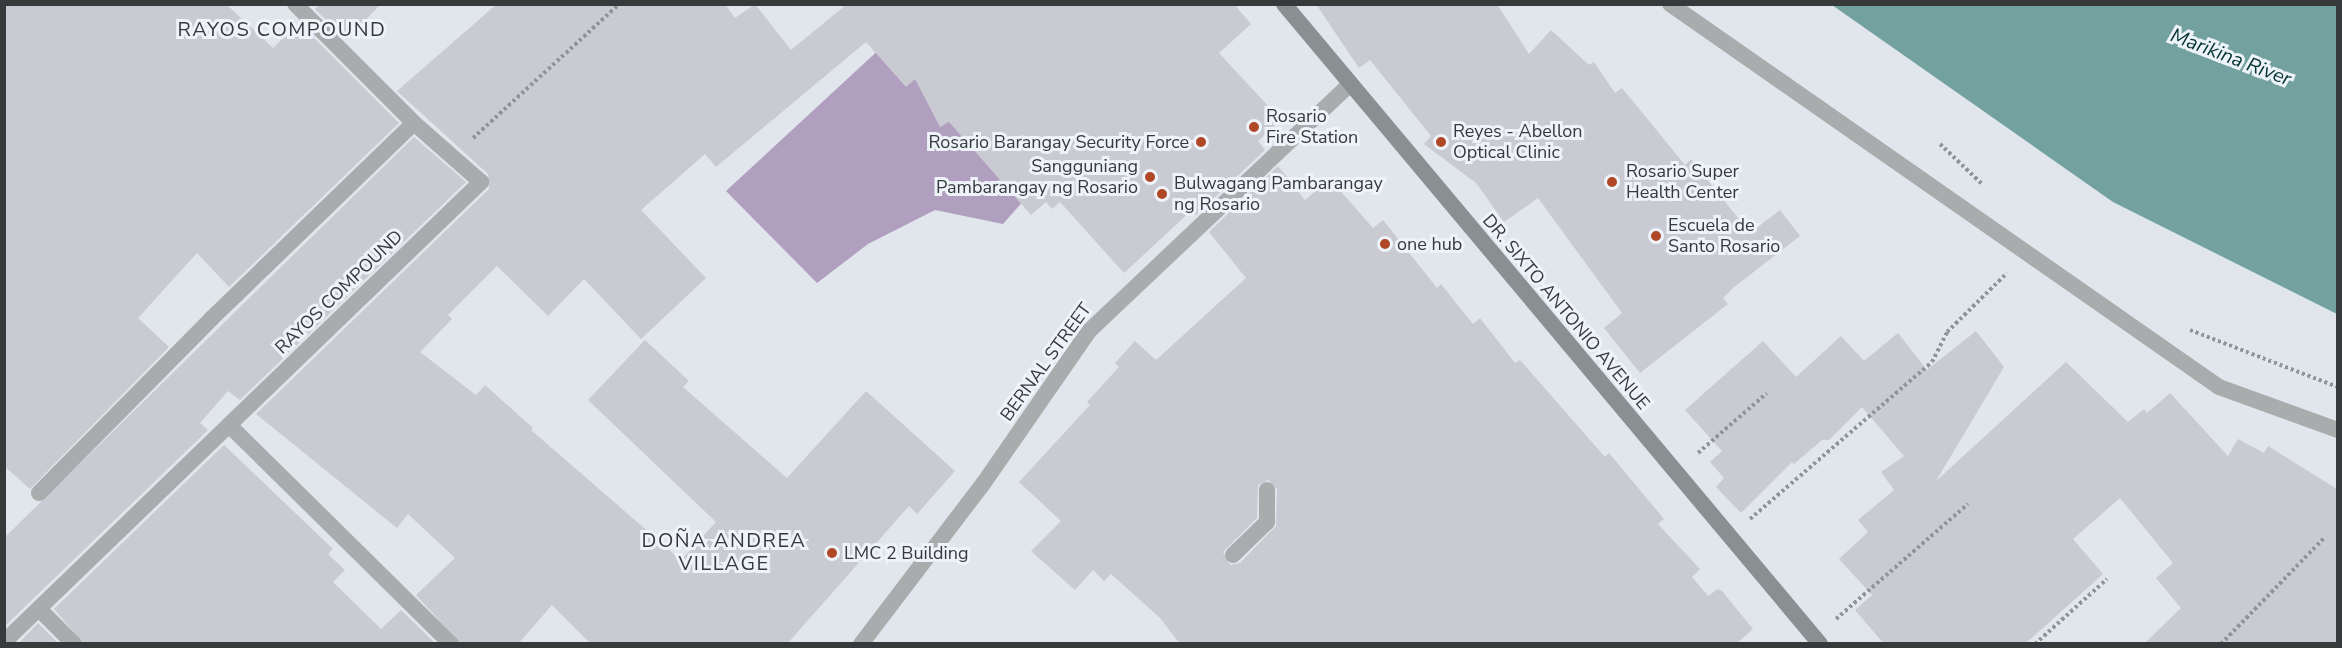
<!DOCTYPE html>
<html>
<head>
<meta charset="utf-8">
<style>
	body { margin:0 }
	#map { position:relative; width:2342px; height:648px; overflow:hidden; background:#e0e6ec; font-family:"Nunito Sans",sans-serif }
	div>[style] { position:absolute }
	.forest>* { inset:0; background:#b19fbf }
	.water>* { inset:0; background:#73a1a0 }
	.building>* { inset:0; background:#cacad2 }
	.path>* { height:4px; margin-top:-2px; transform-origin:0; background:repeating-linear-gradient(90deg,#909498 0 3px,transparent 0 6px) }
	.service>* { height:16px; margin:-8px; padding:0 8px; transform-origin:8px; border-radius:8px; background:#a8acad }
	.minor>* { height:16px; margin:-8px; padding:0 8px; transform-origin:8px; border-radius:8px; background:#a8acad }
	.tertiary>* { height:16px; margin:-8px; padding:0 8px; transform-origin:8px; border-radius:8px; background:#a8acad }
	.secondary>* { height:16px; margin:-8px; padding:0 8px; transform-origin:8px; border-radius:8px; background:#8a9092 }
	.dots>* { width:16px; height:16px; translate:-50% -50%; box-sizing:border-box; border:3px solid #eef3f9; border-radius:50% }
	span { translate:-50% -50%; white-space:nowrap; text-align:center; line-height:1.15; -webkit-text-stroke:6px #eef3f9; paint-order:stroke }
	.poi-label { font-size:18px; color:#37393b }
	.left { translate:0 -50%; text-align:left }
	.right { translate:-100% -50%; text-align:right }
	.street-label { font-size:18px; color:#37393b }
	.neighbourhood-label { font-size:20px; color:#37393b; letter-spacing:1.5px }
	.water-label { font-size:20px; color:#033333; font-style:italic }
	.frame { position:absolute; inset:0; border:6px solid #37393b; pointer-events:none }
</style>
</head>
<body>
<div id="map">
	<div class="forest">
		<div style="clip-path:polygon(884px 45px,1025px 199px,1003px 224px,935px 210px,868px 244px,817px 283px,726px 191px)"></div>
	</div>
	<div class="water">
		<div style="clip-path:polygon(1832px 5px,2337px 5px,2337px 314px,2113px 202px)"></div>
	</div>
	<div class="building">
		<div style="clip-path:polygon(4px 4px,226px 4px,273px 48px,299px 23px,399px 123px,229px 287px,197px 253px,138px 318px,169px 347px,30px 489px,4px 466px)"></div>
		<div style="clip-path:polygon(320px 4px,381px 4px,346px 40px,315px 9px)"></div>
		<div style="clip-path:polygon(497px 4px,725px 4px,735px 18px,755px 4px,791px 50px,847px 4px,1234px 4px,1251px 24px,1219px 53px,1281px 120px,1258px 141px,1265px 150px,1196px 215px,1192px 210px,1124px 273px,1060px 202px,1052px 209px,1046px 202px,1031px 215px,949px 122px,940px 127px,915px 79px,906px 87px,866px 42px,716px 167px,705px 154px,641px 210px,706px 278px,641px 339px,584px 279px,548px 316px,497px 266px,448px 315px,452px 319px,420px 352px,476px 395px,485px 385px,533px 428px,531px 430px,681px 560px,716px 522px,588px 400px,645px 340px,689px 381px,683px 387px,787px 478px,866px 391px,955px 471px,917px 514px,909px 506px,787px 644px,591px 644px,552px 605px,518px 644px,461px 644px,416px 595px,455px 558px,408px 514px,397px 528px,256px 414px,489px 189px,488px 174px,397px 91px)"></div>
		<div style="clip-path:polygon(1316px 4px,1497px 4px,1529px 54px,1551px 30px,1589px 65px,1594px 62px,1615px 93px,1622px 88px,1685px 165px,1691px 159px,1750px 233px,1780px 210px,1800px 236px,1733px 288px,1723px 298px,1728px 304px,1640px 373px,1604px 328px,1622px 313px,1538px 198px,1504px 222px,1476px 183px,1424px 144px,1431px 136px,1370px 60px,1359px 68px)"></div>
		<div style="clip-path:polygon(414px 137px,466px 182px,240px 400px,228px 391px,200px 423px,208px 430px,4px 627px,4px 538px)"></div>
		<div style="clip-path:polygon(evenodd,1278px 166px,1305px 200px,1330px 179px,1373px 228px,1383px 220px,1437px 288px,1441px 284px,1473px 324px,1480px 318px,1515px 363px,1520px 360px,1605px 457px,1609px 453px,1664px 519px,1658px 524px,1700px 569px,1692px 577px,1708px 596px,1718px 589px,1722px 591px,1753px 629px,1736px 644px,1180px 644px,1160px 618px,1111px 574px,1104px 581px,1093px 570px,1075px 590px,1031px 551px,1061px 521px,1019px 482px,1090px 405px,1087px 402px,1119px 367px,1115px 363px,1135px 341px,1156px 360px,1246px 278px,1209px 232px,1278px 166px,1268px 480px,1277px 489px,1276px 526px,1240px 563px,1230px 565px,1223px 552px,1257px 518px,1258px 485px,1268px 480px)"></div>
		<div style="clip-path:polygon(1976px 331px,2004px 367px,1936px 481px,2066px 362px,2128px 422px,2144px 409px,2147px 413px,2170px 393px,2228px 456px,2238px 439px,2264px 453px,2268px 446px,2337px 489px,2337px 644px,2144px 644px,2181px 608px,2156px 578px,2173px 563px,2120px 498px,2073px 539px,2103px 574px,2025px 644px,1884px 644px,1855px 610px,1872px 595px,1839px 559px,1868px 532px,1858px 520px,1894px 490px,1881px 472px,1904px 456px,1862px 407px,1829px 440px,1822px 440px,1794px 464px,1792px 462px,1741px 513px,1716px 487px,1724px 478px,1710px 462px,1722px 451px,1685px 410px,1763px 341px,1796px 377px,1841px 336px,1864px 361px,1898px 333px,1927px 370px)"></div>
		<div style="clip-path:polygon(224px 445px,333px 549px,328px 554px,345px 570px,333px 582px,381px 629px,401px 610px,436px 644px,84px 644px,54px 609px)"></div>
		<div style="clip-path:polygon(38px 623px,59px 644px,18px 644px)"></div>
	</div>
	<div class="path">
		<div style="left:473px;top:138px;width:198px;rotate:-42.5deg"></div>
		<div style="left:1940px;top:144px;width:58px;rotate:43.6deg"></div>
		<div style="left:2190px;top:330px;width:159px;rotate:21.1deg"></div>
		<div style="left:1698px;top:453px;width:91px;rotate:-41deg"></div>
		<div style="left:1750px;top:519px;width:240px;rotate:-40.8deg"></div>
		<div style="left:1932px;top:362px;width:34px;rotate:-63deg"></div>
		<div style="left:1947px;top:332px;width:84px;rotate:-44.5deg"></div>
		<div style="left:1836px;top:619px;width:175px;rotate:-41.1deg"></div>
		<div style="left:2035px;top:644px;width:97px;rotate:-42.1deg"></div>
		<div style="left:2221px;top:644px;width:149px;rotate:-45.8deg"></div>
	</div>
	<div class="service">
		<div style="left:39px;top:493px;width:245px;rotate:-45.3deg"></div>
		<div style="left:211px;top:319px;width:282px;rotate:-44deg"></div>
		<div style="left:1233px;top:555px;width:47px;rotate:-44.1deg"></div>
		<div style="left:1267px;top:522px;width:32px;rotate:-90deg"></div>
	</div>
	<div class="minor">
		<div style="left:1670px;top:4px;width:669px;rotate:34.9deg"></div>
		<div style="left:2219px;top:387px;width:127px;rotate:19.9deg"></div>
		<div style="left:229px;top:425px;width:312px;rotate:44.6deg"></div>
		<div style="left:40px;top:610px;width:48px;rotate:45deg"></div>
		<div style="left:4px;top:642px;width:663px;rotate:-43.96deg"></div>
		<div style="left:481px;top:182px;width:89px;rotate:-138.6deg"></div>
		<div style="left:414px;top:123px;width:168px;rotate:-135deg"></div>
	</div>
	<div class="tertiary">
		<div style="left:861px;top:644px;width:201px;rotate:-52.7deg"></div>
		<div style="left:983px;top:484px;width:186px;rotate:-55.3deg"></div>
		<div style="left:1089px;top:331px;width:358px;rotate:-43.4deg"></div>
	</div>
	<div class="secondary">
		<div style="left:1284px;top:4px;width:835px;rotate:50.05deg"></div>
	</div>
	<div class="dots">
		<div style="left:1254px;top:127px;background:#b04828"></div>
		<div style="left:1201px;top:142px;background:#b04828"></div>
		<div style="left:1441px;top:142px;background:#b04828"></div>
		<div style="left:1150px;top:177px;background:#b04828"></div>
		<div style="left:1612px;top:182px;background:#b04828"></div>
		<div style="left:1162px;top:194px;background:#b04828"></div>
		<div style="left:1656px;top:236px;background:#b04828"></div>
		<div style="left:1385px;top:244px;background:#b04828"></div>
		<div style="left:832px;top:553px;background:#b04828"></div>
	</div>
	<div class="poi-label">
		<span class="left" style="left:1266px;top:127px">Rosario<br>Fire Station</span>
		<span class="left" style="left:1453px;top:142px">Reyes - Abellon<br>Optical Clinic</span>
		<span class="right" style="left:1189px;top:142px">Rosario Barangay Security Force</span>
		<span class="right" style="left:1138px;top:177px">Sangguniang<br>Pambarangay ng Rosario</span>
		<span class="left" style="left:1626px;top:182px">Rosario Super<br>Health Center</span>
		<span class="left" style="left:1174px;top:194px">Bulwagang Pambarangay<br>ng Rosario</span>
		<span class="left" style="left:1668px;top:236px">Escuela de<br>Santo Rosario</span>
		<span class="left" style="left:1397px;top:244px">one hub</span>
		<span class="left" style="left:844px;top:553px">LMC 2 Building</span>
	</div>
	<div class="street-label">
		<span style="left:339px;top:292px;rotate:-44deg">RAYOS COMPOUND</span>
		<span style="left:1566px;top:312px;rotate:50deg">DR. SIXTO ANTONIO AVENUE</span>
		<span style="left:1046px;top:362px;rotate:-54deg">BERNAL STREET</span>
	</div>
	<div class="neighbourhood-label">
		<span style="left:282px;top:29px">RAYOS COMPOUND</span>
		<span style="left:724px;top:552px">DOÑA ANDREA<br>VILLAGE</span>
	</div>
	<div class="water-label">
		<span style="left:2231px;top:57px;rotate:21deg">Marikina River</span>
	</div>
	<div class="frame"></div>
</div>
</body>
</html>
